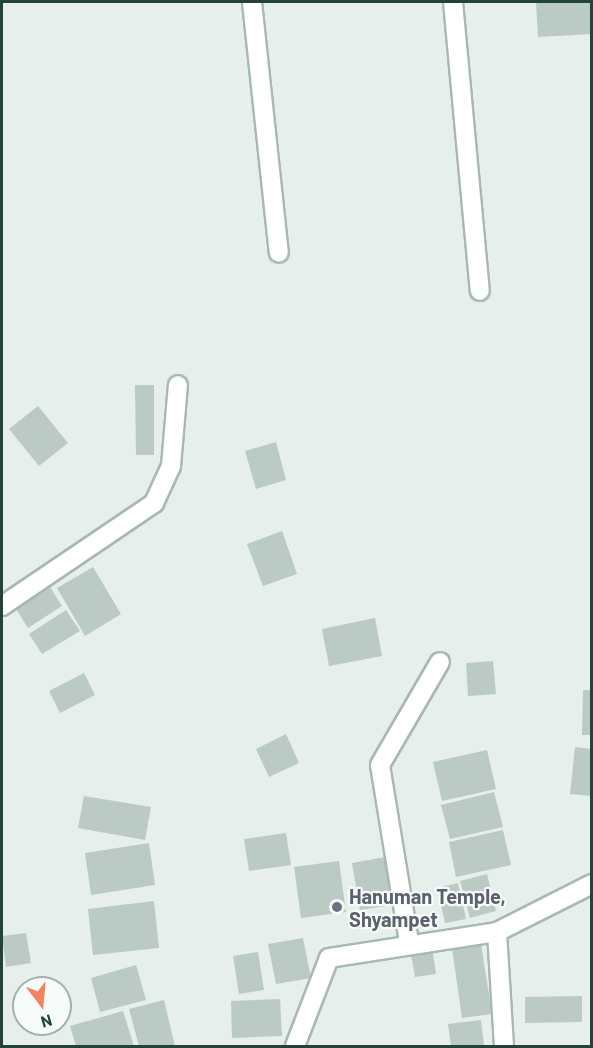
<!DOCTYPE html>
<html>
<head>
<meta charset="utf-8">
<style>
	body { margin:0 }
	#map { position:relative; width:593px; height:1048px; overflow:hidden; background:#e6efeb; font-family:Barlow,sans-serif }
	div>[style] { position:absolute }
	.building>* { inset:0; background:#bbcac4 }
	.roads { filter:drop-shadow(2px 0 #a8b8b2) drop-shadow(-2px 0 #a8b8b2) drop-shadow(0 2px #a8b8b2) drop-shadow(0 -2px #a8b8b2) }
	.minor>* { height:18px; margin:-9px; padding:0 9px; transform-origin:9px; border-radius:9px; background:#fff }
	.dots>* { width:16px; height:16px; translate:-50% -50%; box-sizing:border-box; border:3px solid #f7fbf9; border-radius:50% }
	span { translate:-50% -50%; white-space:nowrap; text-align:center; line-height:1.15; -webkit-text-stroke:4.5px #f7fbf9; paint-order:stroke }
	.worship-label { font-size:20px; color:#5b616d; font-weight:700 }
	.left { translate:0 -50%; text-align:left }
	.frame { position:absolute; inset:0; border:3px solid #24423a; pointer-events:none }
	.north { position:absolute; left:12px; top:976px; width:60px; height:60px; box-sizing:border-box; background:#f7fbf9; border:2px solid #a3b1ad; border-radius:50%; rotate:164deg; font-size:16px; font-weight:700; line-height:24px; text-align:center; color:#24423a }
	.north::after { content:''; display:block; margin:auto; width:21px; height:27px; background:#f4845f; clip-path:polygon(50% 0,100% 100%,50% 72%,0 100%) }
</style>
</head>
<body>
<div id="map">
	<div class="building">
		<div style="clip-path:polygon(536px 2px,592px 2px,592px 34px,538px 37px)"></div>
		<div style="clip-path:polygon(135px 385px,154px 385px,154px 455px,136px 455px)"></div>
		<div style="clip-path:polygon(38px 406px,68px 443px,39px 466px,9px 429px)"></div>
		<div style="clip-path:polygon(276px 442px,286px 480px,256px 489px,245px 451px)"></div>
		<div style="clip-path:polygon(282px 531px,297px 574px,263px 586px,247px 544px)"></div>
		<div style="clip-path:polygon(93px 567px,121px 614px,85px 636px,57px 588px)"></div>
		<div style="clip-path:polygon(50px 587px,62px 606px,28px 628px,16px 609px)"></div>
		<div style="clip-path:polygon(66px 610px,80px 631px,42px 654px,29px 634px)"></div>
		<div style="clip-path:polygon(375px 618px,382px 656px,329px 666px,322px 629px)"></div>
		<div style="clip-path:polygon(493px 661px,496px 694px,468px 696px,466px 663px)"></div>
		<div style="clip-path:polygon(84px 673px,95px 695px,60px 713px,49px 691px)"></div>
		<div style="clip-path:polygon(583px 690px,592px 690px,592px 735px,582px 735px)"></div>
		<div style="clip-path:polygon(286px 734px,299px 763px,269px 777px,256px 749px)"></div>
		<div style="clip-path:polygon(575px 747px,592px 749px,592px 796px,570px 794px)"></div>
		<div style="clip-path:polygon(487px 750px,496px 789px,442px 801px,433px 762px)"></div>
		<div style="clip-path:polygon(494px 792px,503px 827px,450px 839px,441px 805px)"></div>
		<div style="clip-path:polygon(84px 796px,151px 807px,145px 840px,78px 828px)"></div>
		<div style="clip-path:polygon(503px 830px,511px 865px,456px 877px,449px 842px)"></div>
		<div style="clip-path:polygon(286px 833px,291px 865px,249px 871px,244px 839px)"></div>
		<div style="clip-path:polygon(149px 843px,155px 885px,91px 895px,85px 853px)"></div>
		<div style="clip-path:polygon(385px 857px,393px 905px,360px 910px,352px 863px)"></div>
		<div style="clip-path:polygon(339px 861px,346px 912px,301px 918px,294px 867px)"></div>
		<div style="clip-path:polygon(487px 874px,496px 911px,470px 918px,460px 881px)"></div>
		<div style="clip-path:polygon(458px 883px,466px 919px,445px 923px,437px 888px)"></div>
		<div style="clip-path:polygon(154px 901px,159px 948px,93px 955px,88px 909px)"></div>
		<div style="clip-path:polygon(26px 933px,31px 963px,6px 967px,2px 936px)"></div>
		<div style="clip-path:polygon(303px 938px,311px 978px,276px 984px,268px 944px)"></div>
		<div style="clip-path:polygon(481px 944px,492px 1014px,462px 1018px,452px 948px)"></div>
		<div style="clip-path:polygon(432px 946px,436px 974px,415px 977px,410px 949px)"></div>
		<div style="clip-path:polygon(258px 952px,264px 990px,239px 994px,233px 956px)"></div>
		<div style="clip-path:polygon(136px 965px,146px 1000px,100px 1012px,91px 978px)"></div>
		<div style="clip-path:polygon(582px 996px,582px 1022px,525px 1023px,525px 997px)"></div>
		<div style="clip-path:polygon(280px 999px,282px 1036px,232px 1038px,231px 1001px)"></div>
		<div style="clip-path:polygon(164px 1000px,175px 1046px,139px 1046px,129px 1009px)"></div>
		<div style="clip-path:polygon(123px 1011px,134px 1046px,76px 1046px,70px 1026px)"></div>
		<div style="clip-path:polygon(481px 1020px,484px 1046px,451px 1046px,448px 1024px)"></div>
	</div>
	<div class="roads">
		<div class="minor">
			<div style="left:252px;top:2px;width:252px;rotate:83.9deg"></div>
			<div style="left:453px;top:2px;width:290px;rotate:84.7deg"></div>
			<div style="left:2px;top:606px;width:184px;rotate:-34.1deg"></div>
			<div style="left:154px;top:503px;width:41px;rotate:-65.3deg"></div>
			<div style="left:171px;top:466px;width:81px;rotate:-85.1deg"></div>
			<div style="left:497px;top:932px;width:114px;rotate:86.5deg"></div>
			<div style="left:409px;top:942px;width:179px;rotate:-99.3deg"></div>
			<div style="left:380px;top:765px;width:119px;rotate:-59.8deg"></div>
			<div style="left:295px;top:1046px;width:94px;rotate:-68.9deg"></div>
			<div style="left:329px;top:958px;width:170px;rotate:-8.8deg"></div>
			<div style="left:497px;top:932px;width:106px;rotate:-26.8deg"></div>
		</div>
	</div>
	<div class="dots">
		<div style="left:337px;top:907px;background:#6b7280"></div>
	</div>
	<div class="worship-label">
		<span class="left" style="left:349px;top:908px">Hanuman Temple,<br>Shyampet</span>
	</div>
	<div class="frame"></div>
	<div class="north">N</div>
</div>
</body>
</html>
